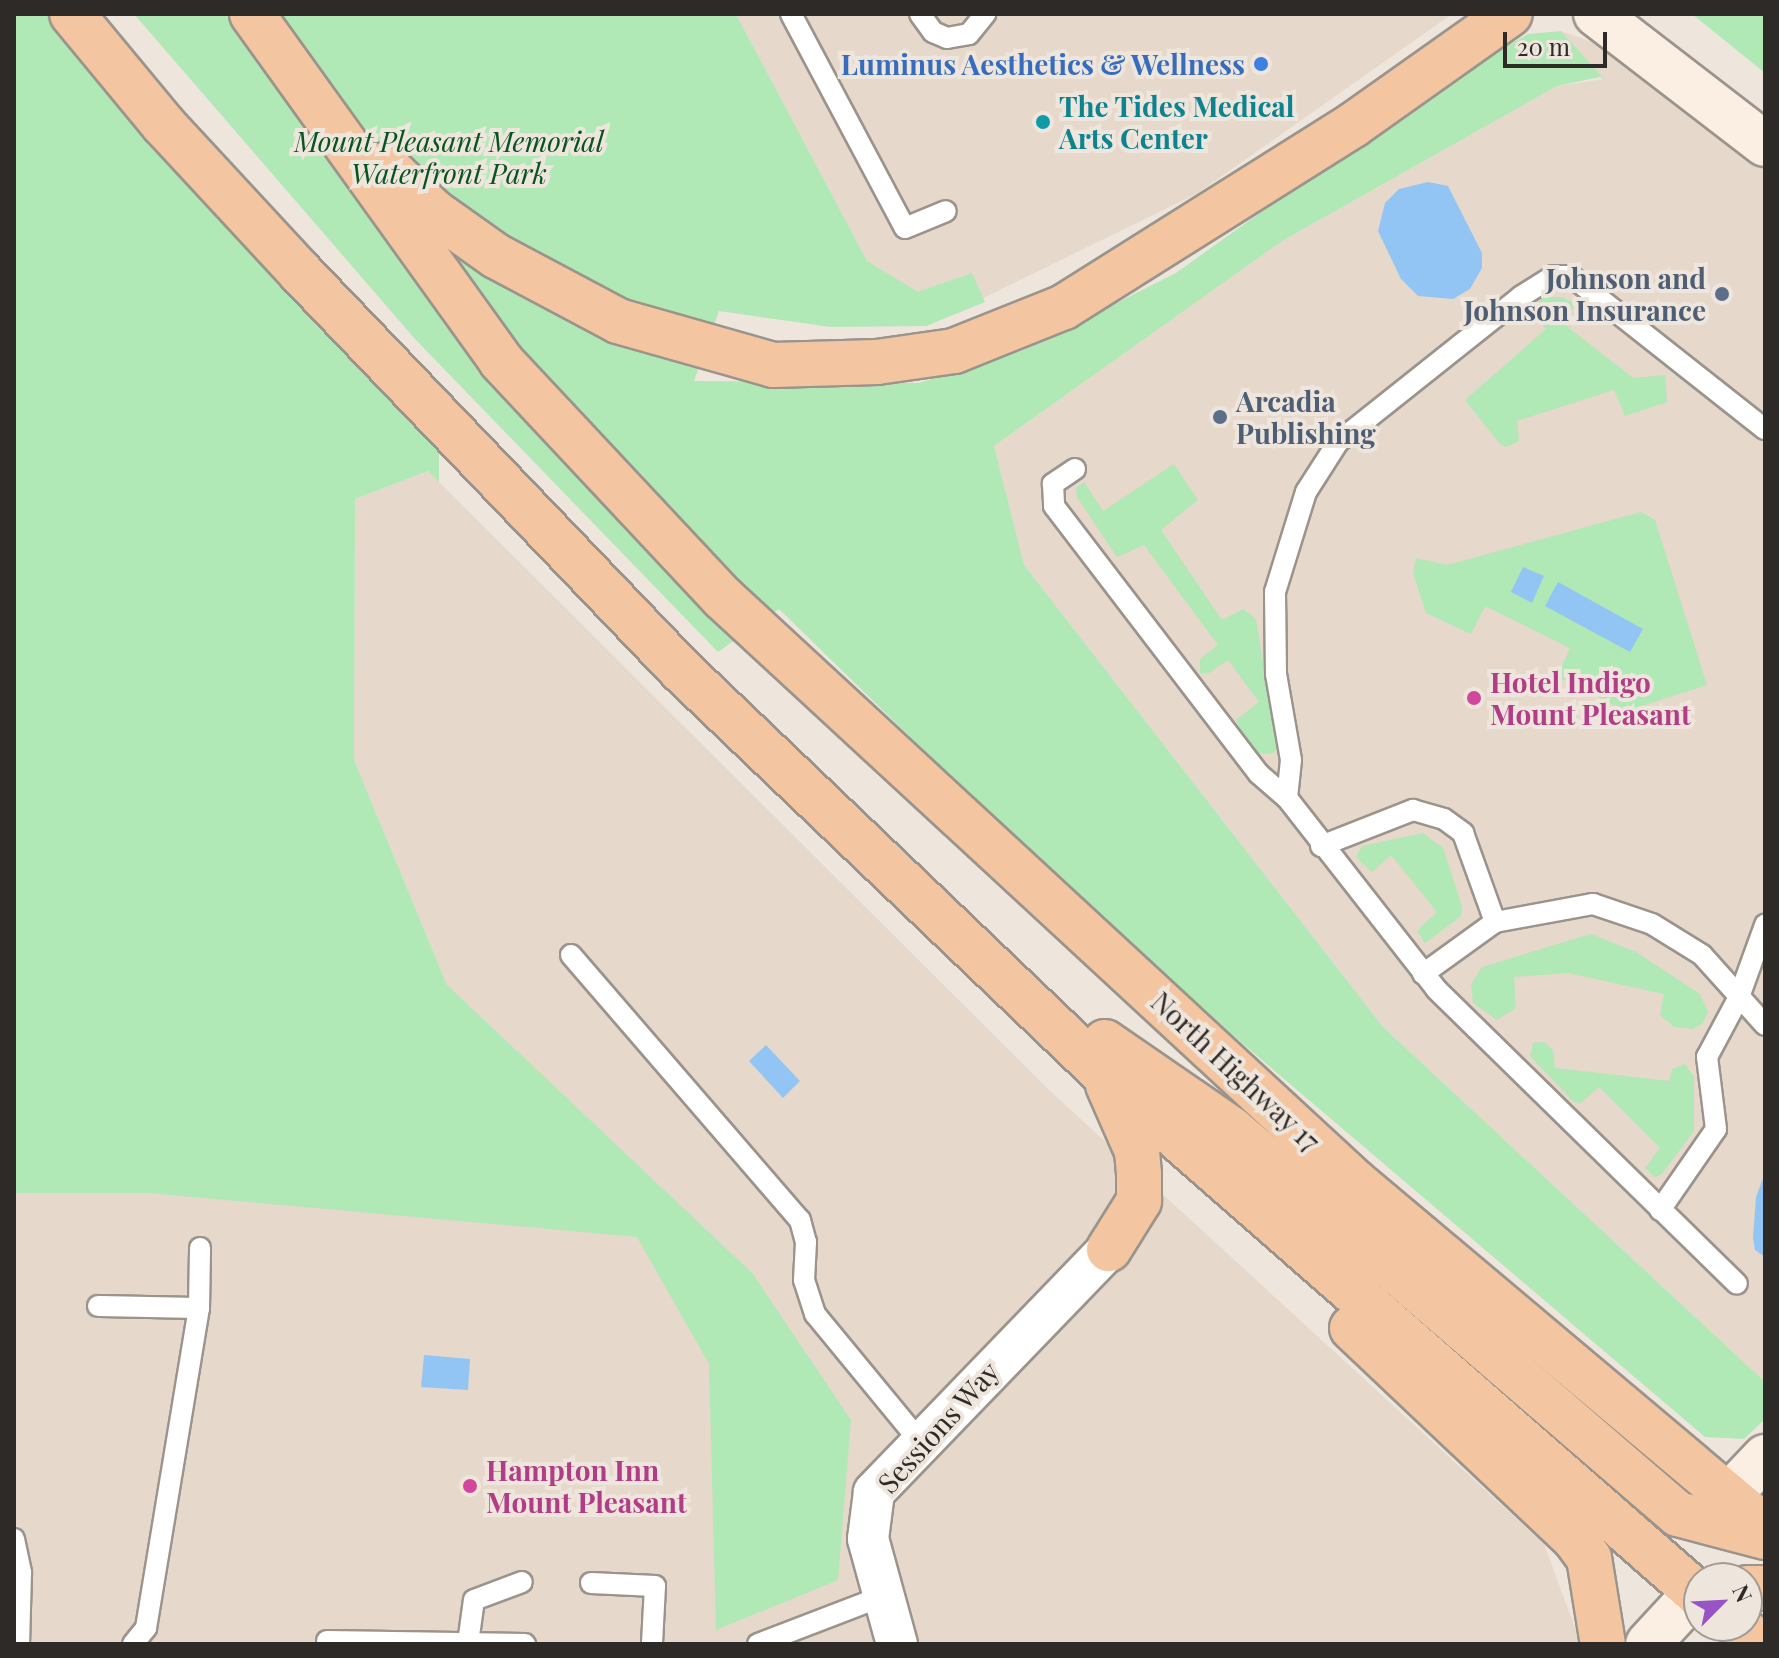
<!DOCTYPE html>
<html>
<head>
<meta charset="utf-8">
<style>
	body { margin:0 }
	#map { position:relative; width:1779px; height:1658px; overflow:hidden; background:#eee6dd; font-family:"Playfair Display",serif }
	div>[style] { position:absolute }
	.built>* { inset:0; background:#e6d8ca }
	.green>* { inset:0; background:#b0e8b6 }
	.water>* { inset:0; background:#93c5f4 }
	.roads { filter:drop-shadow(2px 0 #9b948c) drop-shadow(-2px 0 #9b948c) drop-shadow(0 2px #9b948c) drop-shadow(0 -2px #9b948c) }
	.lane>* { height:20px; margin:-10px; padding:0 10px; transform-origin:10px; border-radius:10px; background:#fff }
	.street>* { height:40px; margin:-20px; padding:0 20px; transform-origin:20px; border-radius:20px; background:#fff }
	.secondary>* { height:44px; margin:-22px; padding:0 22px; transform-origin:22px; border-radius:22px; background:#fbeee3 }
	.highway>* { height:44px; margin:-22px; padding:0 22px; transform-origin:22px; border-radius:22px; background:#f3c6a1 }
	.dots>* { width:22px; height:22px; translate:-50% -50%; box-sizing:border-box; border:4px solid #eee6dd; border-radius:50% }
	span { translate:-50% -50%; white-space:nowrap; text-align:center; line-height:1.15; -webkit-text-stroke:8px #eee6dd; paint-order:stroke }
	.shop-label { font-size:28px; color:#366cbe; font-weight:700 }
	.right { translate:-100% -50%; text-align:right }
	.culture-label { font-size:28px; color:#0d838f; font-weight:700 }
	.left { translate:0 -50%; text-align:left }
	.park-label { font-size:28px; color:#07541f; font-style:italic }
	.service-label { font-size:28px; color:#4e5e75; font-weight:700 }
	.hotel-label { font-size:28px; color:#b23c85; font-weight:700 }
	.street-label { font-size:28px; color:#2e2a27 }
	.frame { position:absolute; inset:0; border:16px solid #2e2a27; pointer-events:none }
	.north { position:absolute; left:1683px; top:1562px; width:80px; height:80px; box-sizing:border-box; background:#eee6dd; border:2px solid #a19b94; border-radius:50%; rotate:66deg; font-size:22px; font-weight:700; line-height:32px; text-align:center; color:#2e2a27 }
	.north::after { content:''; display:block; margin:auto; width:28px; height:36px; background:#9853c7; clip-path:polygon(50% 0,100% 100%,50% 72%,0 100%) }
	.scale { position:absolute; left:1503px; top:32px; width:104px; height:36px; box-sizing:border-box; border:4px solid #2e2a27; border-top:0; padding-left:10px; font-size:24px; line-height:28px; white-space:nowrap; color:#2e2a27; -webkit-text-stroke:6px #eee6dd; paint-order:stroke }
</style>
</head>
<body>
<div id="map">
	<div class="built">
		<div style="clip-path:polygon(736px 14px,1452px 14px,1198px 193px,926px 326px,867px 261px)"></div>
		<div style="clip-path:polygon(1561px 31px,1595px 43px,1639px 72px,1765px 167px,1765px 1382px,1383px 1027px,1024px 565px,994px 446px,1282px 241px,1557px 86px,1604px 79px)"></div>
		<div style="clip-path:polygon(428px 471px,1048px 1089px,1544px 1544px,1581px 1644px,14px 1644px,14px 1186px,447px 985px,354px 760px,355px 499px)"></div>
	</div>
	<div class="green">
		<div style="clip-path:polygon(14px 14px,47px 14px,133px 122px,439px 446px,439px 482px,428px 471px,355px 499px,354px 760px,447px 985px,752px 1273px,851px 1420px,838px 1580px,716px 1630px,709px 1364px,637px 1237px,149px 1193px,14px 1193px)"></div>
		<div style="clip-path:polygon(134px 14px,736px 14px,867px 261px,918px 292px,972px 273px,985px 302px,926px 326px,831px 327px,719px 311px,694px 381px,919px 383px,1021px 351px,1176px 273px,1443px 82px,1528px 34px,1561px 31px,1606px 81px,1600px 77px,1557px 86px,1282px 241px,994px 446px,1024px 565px,1383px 1027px,1765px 1382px,1765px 1419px,1744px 1439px,1705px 1437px,1229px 1032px,983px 808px,779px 609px,718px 652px,415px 339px)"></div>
		<div style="clip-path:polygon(1692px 14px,1765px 14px,1765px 73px)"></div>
		<div style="clip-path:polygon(1545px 297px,1562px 297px,1575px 304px,1564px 324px,1633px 378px,1665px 375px,1667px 402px,1625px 416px,1614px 390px,1517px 421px,1519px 441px,1506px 447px,1500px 444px,1465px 400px,1546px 329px,1529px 308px)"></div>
		<div style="clip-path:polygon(1174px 464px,1198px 500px,1161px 530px,1222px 620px,1243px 609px,1256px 619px,1277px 749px,1272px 754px,1258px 753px,1239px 727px,1236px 720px,1259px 702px,1228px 660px,1209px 673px,1200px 673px,1200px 659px,1218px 645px,1144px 545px,1117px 557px,1077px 497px,1076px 488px,1084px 482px,1103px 511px)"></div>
		<div style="clip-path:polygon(1641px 512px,1655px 520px,1707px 685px,1626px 711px,1557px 677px,1570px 648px,1485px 606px,1471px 634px,1426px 613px,1413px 573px,1416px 558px,1447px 565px)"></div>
		<div style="clip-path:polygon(1423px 833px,1443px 848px,1462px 906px,1461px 916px,1425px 943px,1417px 931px,1437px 912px,1391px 855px,1372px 872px,1356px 857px,1362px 846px)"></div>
		<div style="clip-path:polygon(1591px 934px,1636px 952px,1700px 994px,1708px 1012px,1703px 1023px,1693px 1029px,1674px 1027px,1660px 1015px,1664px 994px,1568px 973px,1514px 977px,1516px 1008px,1497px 1020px,1473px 1003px,1471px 984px,1482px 967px)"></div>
		<div style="clip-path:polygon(1544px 1042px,1553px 1050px,1555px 1068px,1669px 1081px,1672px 1069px,1685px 1064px,1694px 1077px,1694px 1131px,1662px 1174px,1655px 1177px,1645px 1168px,1660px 1148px,1599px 1087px,1581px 1103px,1574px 1102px,1530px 1056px,1533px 1043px)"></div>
	</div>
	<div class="water">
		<div style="clip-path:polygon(1428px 182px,1448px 186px,1482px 253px,1482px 268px,1470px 289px,1453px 299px,1418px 296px,1401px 279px,1378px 231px,1385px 203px,1399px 189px)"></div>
		<div style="clip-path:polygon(1523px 567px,1544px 576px,1532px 603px,1511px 592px)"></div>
		<div style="clip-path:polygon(1558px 582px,1643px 629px,1630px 652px,1545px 606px)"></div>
		<div style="clip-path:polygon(766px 1045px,800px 1081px,783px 1098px,749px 1061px)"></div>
		<div style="clip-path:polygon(1765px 1173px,1765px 1257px,1755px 1250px,1753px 1238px,1756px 1197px)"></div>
		<div style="clip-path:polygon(424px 1355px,470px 1359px,468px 1390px,421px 1387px)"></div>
	</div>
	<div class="roads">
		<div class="lane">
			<div style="left:791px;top:14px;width:242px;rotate:62deg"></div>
			<div style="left:905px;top:228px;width:44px;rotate:-22.5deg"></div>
			<div style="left:920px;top:14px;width:22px;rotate:54deg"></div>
			<div style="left:933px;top:32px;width:15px;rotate:23deg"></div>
			<div style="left:947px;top:38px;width:22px;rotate:-10deg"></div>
			<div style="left:969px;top:34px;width:26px;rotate:-51deg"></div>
			<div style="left:1075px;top:469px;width:27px;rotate:146deg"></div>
			<div style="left:1053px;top:484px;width:22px;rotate:87deg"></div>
			<div style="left:1054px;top:506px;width:337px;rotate:52.6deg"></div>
			<div style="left:1259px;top:774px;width:37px;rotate:41deg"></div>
			<div style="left:1287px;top:798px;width:242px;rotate:52deg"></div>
			<div style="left:1436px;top:989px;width:421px;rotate:44.4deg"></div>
			<div style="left:1287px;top:798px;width:38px;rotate:-84deg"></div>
			<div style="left:1291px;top:760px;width:87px;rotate:-99.9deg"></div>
			<div style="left:1276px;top:674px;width:82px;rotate:-90.7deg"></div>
			<div style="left:1275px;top:592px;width:105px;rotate:-72.8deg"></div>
			<div style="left:1306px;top:492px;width:59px;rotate:-57.4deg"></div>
			<div style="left:1338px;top:442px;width:233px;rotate:-38.5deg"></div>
			<div style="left:1520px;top:297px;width:39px;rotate:-32deg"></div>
			<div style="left:1553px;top:276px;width:18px"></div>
			<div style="left:1571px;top:276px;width:247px;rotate:38.3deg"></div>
			<div style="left:1321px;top:846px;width:99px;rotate:-21.4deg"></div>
			<div style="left:1413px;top:810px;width:32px;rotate:16deg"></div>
			<div style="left:1444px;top:819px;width:24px;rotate:36deg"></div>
			<div style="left:1463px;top:833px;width:95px;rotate:70.2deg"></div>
			<div style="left:571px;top:955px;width:350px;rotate:49.2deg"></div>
			<div style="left:800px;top:1220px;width:23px;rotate:75deg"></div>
			<div style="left:806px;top:1242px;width:38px;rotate:93deg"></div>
			<div style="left:804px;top:1280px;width:36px;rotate:72deg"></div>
			<div style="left:815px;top:1314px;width:163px;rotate:50.5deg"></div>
			<div style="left:1423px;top:974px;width:89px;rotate:-35.8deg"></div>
			<div style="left:1495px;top:922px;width:100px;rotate:-10.4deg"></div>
			<div style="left:1593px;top:904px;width:62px;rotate:18.7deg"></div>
			<div style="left:1652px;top:924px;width:59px;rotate:31.8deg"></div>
			<div style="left:1702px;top:955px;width:94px;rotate:48deg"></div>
			<div style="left:1660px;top:1210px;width:98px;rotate:-55.3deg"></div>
			<div style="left:1716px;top:1129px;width:73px;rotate:-97.1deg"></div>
			<div style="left:1707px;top:1057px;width:68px;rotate:-61.9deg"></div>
			<div style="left:1739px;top:997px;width:77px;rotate:-70.1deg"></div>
			<div style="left:98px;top:1306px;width:101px;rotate:1.1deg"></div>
			<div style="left:14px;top:1539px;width:35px;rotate:78deg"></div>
			<div style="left:21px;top:1573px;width:71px;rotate:91.6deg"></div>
			<div style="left:591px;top:1583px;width:64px;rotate:2.7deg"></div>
			<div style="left:655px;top:1586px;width:58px;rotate:93deg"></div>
			<div style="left:327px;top:1641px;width:198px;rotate:0.9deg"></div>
			<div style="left:468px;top:1643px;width:43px;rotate:-82.1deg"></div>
			<div style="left:474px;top:1600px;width:51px;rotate:-20.6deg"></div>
			<div style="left:133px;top:1644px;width:21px;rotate:-51deg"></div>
			<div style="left:146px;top:1628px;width:324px;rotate:-80.6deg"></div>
			<div style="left:199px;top:1308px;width:60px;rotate:-89deg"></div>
			<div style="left:758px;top:1644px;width:134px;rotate:-21deg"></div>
		</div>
		<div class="street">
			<div style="left:897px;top:1644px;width:109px;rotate:-105.4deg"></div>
			<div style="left:868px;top:1539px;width:47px;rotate:-82.7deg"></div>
			<div style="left:874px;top:1492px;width:338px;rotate:-46deg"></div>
		</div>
		<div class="secondary">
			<div style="left:1596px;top:14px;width:213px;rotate:37.6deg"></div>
			<div style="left:1728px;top:1496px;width:54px;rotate:-46.5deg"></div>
			<div style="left:1648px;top:1644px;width:71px;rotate:-47.3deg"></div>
		</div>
		<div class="highway">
			<div style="left:72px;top:14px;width:143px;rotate:50.4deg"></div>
			<div style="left:163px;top:124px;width:202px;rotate:47.2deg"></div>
			<div style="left:300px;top:272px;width:551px;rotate:46.25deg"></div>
			<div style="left:681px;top:670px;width:582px;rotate:43.68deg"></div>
			<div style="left:1102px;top:1072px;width:794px;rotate:41.22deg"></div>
			<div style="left:252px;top:14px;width:427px;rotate:54.3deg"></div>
			<div style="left:501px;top:361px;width:325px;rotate:46.9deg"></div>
			<div style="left:723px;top:598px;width:859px;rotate:42.74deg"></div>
			<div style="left:1354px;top:1181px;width:537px;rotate:40.09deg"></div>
			<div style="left:385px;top:165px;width:68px;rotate:43.8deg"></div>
			<div style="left:434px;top:212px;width:76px;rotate:35.4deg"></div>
			<div style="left:496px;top:256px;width:138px;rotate:28deg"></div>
			<div style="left:618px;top:321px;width:161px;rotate:15.8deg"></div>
			<div style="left:773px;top:365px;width:104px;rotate:-1.7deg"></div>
			<div style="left:877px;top:362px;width:78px;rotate:-8.1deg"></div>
			<div style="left:954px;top:351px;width:118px;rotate:-21.8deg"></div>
			<div style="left:1064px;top:307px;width:342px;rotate:-32.2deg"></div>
			<div style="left:1353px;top:125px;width:192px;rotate:-35.3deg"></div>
			<div style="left:1105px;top:1042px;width:153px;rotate:34.6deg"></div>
			<div style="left:1231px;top:1129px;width:590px;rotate:40.74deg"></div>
			<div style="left:1678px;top:1514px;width:90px;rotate:14.8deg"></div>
			<div style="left:1108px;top:1085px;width:72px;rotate:66.3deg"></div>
			<div style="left:1137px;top:1151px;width:23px;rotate:85deg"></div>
			<div style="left:1139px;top:1174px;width:27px;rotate:90deg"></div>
			<div style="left:1139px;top:1201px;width:57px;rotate:122deg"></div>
			<div style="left:1352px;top:1328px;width:307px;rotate:43.4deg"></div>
			<div style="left:1575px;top:1539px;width:24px;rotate:54deg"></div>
			<div style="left:1589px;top:1558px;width:87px;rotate:80.8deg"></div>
			<div style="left:1747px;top:1588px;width:18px"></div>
			<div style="left:1738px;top:1626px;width:28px;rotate:39deg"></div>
		</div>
	</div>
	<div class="dots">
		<div style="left:1261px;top:64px;background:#3f7fe0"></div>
		<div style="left:1043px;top:122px;background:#0f9aa8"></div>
		<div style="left:1722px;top:294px;background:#5c6f8a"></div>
		<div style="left:1220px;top:417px;background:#5c6f8a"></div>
		<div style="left:1474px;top:698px;background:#d1479c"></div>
		<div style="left:470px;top:1486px;background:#d1479c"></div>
	</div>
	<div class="shop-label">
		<span class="right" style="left:1245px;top:64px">Luminus Aesthetics &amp; Wellness</span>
	</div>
	<div class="culture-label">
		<span class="left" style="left:1059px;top:122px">The Tides Medical<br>Arts Center</span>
	</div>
	<div class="park-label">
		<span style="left:449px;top:157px">Mount Pleasant Memorial<br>Waterfront Park</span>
	</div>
	<div class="service-label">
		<span class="right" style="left:1706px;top:294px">Johnson and<br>Johnson Insurance</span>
		<span class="left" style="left:1236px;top:417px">Arcadia<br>Publishing</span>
	</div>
	<div class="hotel-label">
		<span class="left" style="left:1490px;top:698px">Hotel Indigo<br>Mount Pleasant</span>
		<span class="left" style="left:486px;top:1486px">Hampton Inn<br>Mount Pleasant</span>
	</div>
	<div class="street-label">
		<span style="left:1236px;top:1071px;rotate:43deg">North Highway 17</span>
		<span style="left:938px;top:1427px;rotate:-48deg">Sessions Way</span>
	</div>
	<div class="frame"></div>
	<div class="north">N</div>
	<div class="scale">20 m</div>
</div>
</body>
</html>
